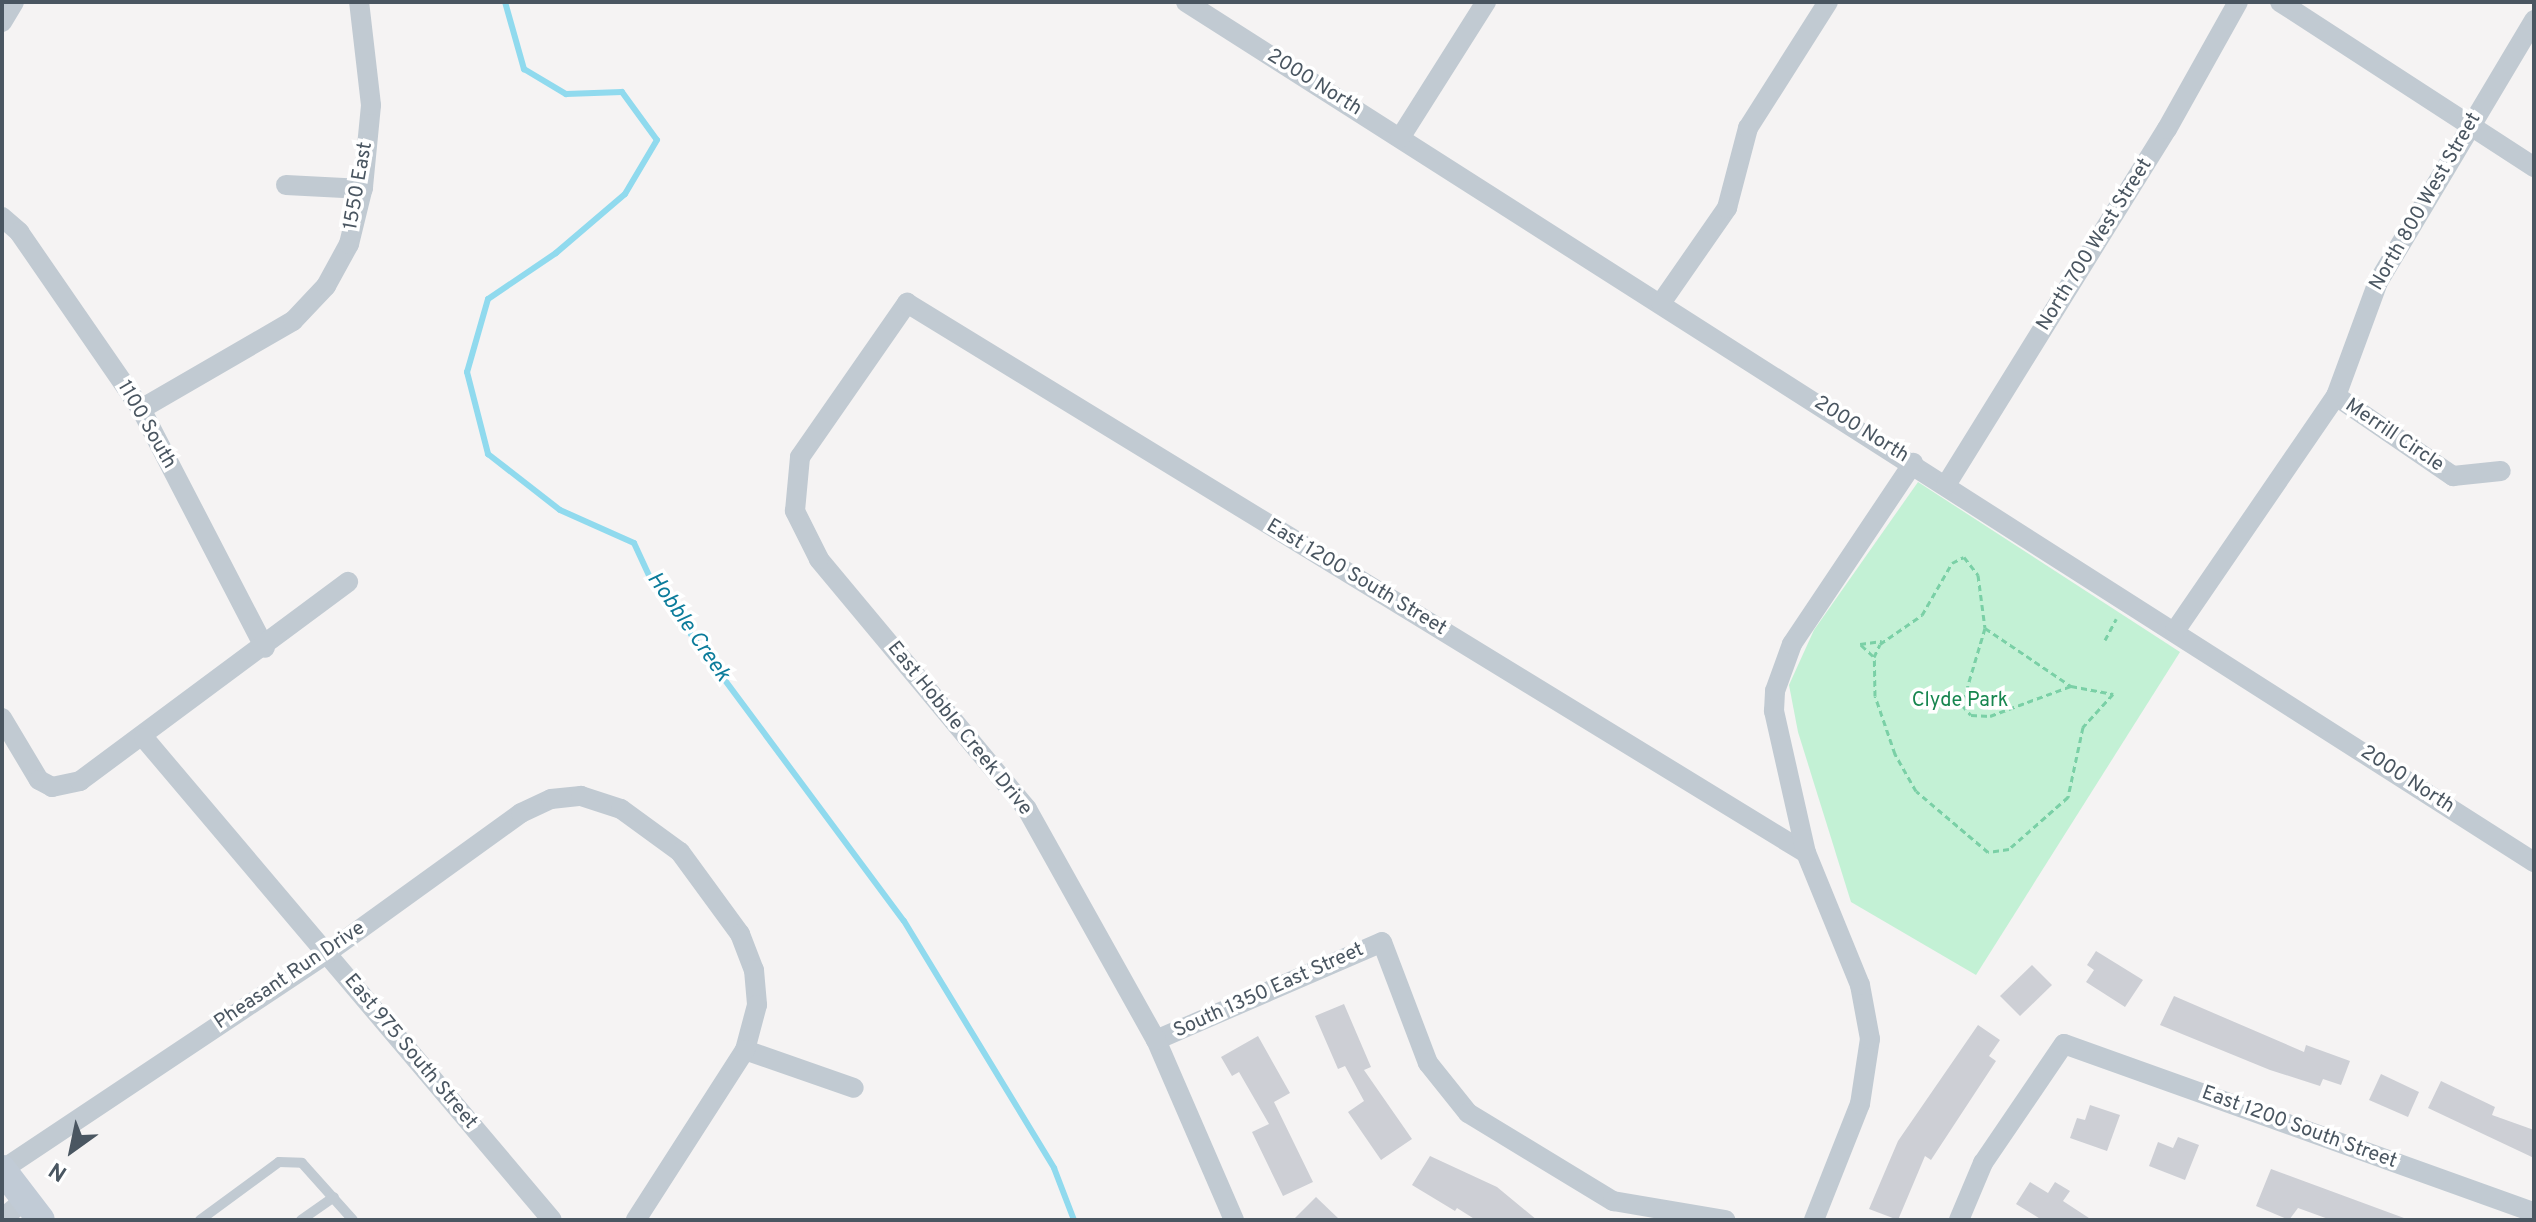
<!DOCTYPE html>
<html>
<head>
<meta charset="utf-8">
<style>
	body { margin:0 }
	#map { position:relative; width:2536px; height:1222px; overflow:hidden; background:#f5f3f3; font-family:Overpass,sans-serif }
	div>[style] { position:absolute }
	.green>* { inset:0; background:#c3f1d5 }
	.stream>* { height:6px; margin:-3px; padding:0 3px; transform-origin:3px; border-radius:3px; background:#90daee }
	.building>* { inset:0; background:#cdcfd5 }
	.path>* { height:3px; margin-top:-1.5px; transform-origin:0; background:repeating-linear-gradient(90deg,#7ad0a6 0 6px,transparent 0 10px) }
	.lane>* { height:10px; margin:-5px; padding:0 5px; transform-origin:5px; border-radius:5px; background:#c1cad2 }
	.street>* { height:20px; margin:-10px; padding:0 10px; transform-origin:10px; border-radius:10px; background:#c1cad2 }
	.secondary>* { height:28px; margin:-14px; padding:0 14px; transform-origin:14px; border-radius:14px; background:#c1cbd6 }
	span { translate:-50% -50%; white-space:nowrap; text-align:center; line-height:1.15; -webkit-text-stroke:7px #fff; paint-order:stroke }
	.street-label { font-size:20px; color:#4a5661 }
	.park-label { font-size:20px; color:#17864f }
	.water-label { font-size:22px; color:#0c7c9b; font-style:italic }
	.frame { position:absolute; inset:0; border:4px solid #4a5661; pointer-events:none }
	.north { position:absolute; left:32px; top:1110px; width:80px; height:80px; -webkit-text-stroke:6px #fff; paint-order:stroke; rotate:213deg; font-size:22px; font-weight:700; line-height:32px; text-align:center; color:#4a5661 }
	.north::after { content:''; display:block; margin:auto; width:28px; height:36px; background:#4a5661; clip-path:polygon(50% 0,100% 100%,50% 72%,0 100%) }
</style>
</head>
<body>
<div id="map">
	<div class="green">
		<div style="clip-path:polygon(1918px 482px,2180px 652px,1976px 975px,1851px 902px,1798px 732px,1789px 685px,1814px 630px)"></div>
	</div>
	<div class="stream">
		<div style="left:505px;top:2px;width:70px;rotate:74.2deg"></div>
		<div style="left:524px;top:69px;width:49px;rotate:30.8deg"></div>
		<div style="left:566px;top:94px;width:56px;rotate:-2deg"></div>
		<div style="left:622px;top:92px;width:59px;rotate:53.9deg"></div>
		<div style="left:657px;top:140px;width:63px;rotate:120.7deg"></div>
		<div style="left:625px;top:194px;width:91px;rotate:139.5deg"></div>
		<div style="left:556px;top:253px;width:82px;rotate:145.9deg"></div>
		<div style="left:488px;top:299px;width:76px;rotate:106deg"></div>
		<div style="left:467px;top:372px;width:85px;rotate:75.6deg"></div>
		<div style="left:488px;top:454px;width:91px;rotate:37.9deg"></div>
		<div style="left:560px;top:510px;width:81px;rotate:24deg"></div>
		<div style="left:634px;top:543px;width:43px;rotate:65.2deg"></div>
		<div style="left:652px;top:582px;width:422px;rotate:53.4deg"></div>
		<div style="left:904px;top:921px;width:289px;rotate:58.7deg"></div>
		<div style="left:1054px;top:1168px;width:56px;rotate:69deg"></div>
	</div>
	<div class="building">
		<div style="clip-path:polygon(2096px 951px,2143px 980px,2125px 1007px,2086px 982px,2094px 970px,2087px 965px)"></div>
		<div style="clip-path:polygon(2032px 965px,2052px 985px,2020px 1016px,2000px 996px)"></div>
		<div style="clip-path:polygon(2174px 996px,2304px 1052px,2306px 1045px,2350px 1061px,2341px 1085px,2323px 1079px,2320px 1086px,2270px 1070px,2160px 1025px)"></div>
		<div style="clip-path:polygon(1344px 1004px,1371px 1067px,1364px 1070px,1412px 1139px,1381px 1160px,1348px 1112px,1364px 1101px,1345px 1066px,1338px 1069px,1315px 1016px)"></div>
		<div style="clip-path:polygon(1978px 1025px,2000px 1040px,1989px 1056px,1996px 1061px,1931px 1160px,1925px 1156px,1898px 1220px,1869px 1209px,1898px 1141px)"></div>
		<div style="clip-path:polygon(1258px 1036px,1290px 1093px,1274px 1102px,1313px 1182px,1283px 1196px,1252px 1132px,1269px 1124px,1239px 1072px,1232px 1076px,1221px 1057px)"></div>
		<div style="clip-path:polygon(2381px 1074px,2419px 1092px,2408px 1117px,2369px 1100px)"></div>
		<div style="clip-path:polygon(2441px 1081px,2495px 1107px,2492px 1115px,2534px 1130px,2534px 1158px,2428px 1108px)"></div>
		<div style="clip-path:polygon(2090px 1105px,2120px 1115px,2107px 1151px,2070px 1138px,2077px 1118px,2085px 1120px)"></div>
		<div style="clip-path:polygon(2178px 1137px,2199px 1145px,2185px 1180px,2149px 1166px,2158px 1142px,2173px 1148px)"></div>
		<div style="clip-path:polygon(1430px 1156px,1497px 1187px,1537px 1220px,1476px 1220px,1457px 1208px,1455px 1211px,1412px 1185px)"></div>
		<div style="clip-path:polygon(2271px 1169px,2404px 1218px,2404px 1220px,2331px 1220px,2298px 1208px,2289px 1220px,2256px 1206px)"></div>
		<div style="clip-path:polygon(2030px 1182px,2048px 1193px,2055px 1182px,2070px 1191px,2063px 1201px,2092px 1220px,2042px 1220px,2016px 1204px)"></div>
		<div style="clip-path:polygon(1316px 1197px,1340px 1220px,1293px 1220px)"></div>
	</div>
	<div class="path">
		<div style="left:1985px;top:628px;width:104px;rotate:34deg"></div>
		<div style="left:2071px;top:686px;width:43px;rotate:10.8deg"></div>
		<div style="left:2113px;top:694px;width:45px;rotate:132.3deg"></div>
		<div style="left:2083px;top:727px;width:72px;rotate:102.1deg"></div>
		<div style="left:2068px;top:797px;width:79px;rotate:138.6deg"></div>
		<div style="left:2009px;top:849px;width:21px;rotate:172deg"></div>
		<div style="left:1988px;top:852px;width:94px;rotate:-139.7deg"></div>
		<div style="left:1916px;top:791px;width:43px;rotate:-119.6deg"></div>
		<div style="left:1895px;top:754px;width:61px;rotate:-109deg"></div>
		<div style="left:1875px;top:696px;width:39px;rotate:-91deg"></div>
		<div style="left:1874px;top:657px;width:14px;rotate:-65deg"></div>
		<div style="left:1880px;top:644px;width:51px;rotate:-34.6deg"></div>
		<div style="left:1922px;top:615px;width:60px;rotate:-60deg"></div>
		<div style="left:1952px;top:563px;width:13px;rotate:-27deg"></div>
		<div style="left:1964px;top:557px;width:23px;rotate:52deg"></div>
		<div style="left:1978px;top:575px;width:53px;rotate:82.5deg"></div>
		<div style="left:1985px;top:628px;width:80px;rotate:106.6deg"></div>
		<div style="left:1962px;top:705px;width:13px;rotate:48deg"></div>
		<div style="left:1971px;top:715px;width:19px;rotate:3deg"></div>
		<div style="left:1990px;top:716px;width:86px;rotate:-20.3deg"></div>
		<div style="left:2105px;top:640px;width:24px;rotate:-62deg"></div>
		<div style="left:1873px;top:656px;width:18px;rotate:-137deg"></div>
		<div style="left:1860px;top:644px;width:22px;rotate:-8deg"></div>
	</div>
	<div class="lane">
		<div style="left:200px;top:1220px;width:98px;rotate:-36.3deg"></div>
		<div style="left:279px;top:1162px;width:23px;rotate:2deg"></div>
		<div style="left:302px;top:1163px;width:76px;rotate:48.2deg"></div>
		<div style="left:301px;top:1220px;width:40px;rotate:-34.9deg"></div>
	</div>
	<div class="street">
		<div style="left:1186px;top:2px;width:1599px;rotate:32.54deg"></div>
		<div style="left:2280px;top:2px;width:303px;rotate:33deg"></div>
		<div style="left:2px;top:22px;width:23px;rotate:-59deg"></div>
		<div style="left:1400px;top:138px;width:161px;rotate:-57.7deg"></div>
		<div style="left:286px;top:185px;width:77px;rotate:3deg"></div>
		<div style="left:2px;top:217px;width:23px;rotate:41deg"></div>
		<div style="left:19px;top:232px;width:215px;rotate:55.4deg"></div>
		<div style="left:141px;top:409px;width:269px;rotate:62.6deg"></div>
		<div style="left:1661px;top:303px;width:116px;rotate:-55.2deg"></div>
		<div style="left:1727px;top:208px;width:83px;rotate:-75.3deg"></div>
		<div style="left:1748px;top:128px;width:149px;rotate:-57.6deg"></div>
		<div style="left:2336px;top:396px;width:142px;rotate:34.4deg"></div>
		<div style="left:2453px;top:476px;width:48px;rotate:-5.9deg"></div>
		<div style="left:141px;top:409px;width:176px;rotate:-30.1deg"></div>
		<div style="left:293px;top:321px;width:48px;rotate:-46.7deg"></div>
		<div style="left:326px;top:286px;width:48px;rotate:-61.3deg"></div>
		<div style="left:349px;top:244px;width:59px;rotate:-76.2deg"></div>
		<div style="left:363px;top:187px;width:82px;rotate:-84.4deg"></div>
		<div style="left:371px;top:105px;width:104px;rotate:-96.6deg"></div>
		<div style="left:1946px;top:485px;width:419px;rotate:-58.2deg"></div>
		<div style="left:2167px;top:129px;width:145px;rotate:-60.8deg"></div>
		<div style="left:2175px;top:631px;width:285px;rotate:-55.6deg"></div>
		<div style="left:2336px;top:396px;width:121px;rotate:-69.8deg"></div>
		<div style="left:2378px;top:282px;width:305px;rotate:-59.2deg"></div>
		<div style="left:2px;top:718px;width:72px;rotate:59.2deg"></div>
		<div style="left:39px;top:780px;width:15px;rotate:28deg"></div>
		<div style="left:52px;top:787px;width:29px;rotate:-12deg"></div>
		<div style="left:80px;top:781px;width:334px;rotate:-36.6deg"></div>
		<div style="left:144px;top:738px;width:631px;rotate:49.75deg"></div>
		<div style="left:1156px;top:1040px;width:246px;rotate:-23.4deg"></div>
		<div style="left:1382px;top:942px;width:129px;rotate:69.2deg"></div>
		<div style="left:1428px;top:1063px;width:64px;rotate:51.3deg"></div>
		<div style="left:1468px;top:1113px;width:170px;rotate:31.3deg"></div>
		<div style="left:1613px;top:1201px;width:114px;rotate:9.6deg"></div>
		<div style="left:745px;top:1050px;width:115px;rotate:19.2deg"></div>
		<div style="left:2px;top:1170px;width:391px;rotate:-33.7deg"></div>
		<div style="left:327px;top:953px;width:239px;rotate:-35.8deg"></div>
		<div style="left:521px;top:813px;width:33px;rotate:-25deg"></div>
		<div style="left:551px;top:799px;width:30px;rotate:-6deg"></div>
		<div style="left:581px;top:796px;width:42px;rotate:18deg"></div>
		<div style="left:621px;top:809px;width:73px;rotate:36.1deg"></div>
		<div style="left:680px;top:852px;width:102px;rotate:53.8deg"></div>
		<div style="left:740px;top:934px;width:39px;rotate:69deg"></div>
		<div style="left:754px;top:970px;width:35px;rotate:85deg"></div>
		<div style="left:757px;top:1005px;width:47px;rotate:104.9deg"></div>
		<div style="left:745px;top:1050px;width:202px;rotate:122.7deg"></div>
		<div style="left:2px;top:1219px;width:30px;rotate:-40deg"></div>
		<div style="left:1234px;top:1220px;width:196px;rotate:-113.4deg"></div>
		<div style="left:1156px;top:1040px;width:265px;rotate:-119.2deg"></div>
		<div style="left:1027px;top:809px;width:325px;rotate:-129.8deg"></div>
		<div style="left:819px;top:559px;width:54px;rotate:-116.6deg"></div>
		<div style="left:795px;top:511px;width:54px;rotate:-84.7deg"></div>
		<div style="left:800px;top:457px;width:188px;rotate:-55.2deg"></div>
		<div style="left:907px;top:303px;width:1054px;rotate:31.46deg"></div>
		<div style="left:1814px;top:1220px;width:125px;rotate:-68.4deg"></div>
		<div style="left:1860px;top:1104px;width:66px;rotate:-81.3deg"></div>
		<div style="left:1870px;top:1039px;width:55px;rotate:-100.5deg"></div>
		<div style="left:1860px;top:985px;width:143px;rotate:-112.2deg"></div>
		<div style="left:1806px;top:853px;width:146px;rotate:-102.7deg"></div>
		<div style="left:1774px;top:711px;width:20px;rotate:-87deg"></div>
		<div style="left:1775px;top:691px;width:50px;rotate:-70.1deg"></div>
		<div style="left:1792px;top:644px;width:218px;rotate:-56.2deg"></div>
		<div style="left:1959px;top:1220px;width:62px;rotate:-67.2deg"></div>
		<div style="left:1983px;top:1163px;width:144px;rotate:-55.8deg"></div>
		<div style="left:2064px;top:1044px;width:499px;rotate:19.7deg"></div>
	</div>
	<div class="secondary">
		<div style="left:2px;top:1169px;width:64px;rotate:52.6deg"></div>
	</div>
	<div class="street-label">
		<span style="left:1314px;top:83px;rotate:32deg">2000 North</span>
		<span style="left:359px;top:186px;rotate:-80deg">1550 East</span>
		<span style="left:2426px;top:202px;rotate:-60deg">North 800 West Street</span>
		<span style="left:2095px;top:245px;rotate:-58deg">North 700 West Street</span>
		<span style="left:146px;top:425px;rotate:60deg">1100 South</span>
		<span style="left:1861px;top:430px;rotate:32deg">2000 North</span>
		<span style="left:2394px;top:436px;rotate:34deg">Merrill Circle</span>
		<span style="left:1356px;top:578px;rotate:31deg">East 1200 South Street</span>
		<span style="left:959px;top:729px;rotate:51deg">East Hobble Creek Drive</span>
		<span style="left:2407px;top:780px;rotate:33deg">2000 North</span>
		<span style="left:290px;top:976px;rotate:-34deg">Pheasant Run Drive</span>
		<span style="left:1269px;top:991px;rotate:-24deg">South 1350 East Street</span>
		<span style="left:410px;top:1052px;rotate:50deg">East 975 South Street</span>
		<span style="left:2299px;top:1128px;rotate:20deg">East 1200 South Street</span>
	</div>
	<div class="park-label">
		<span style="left:1960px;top:701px">Clyde Park</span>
	</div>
	<div class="water-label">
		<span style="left:688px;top:627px;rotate:55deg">Hobble Creek</span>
	</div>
	<div class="frame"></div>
	<div class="north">N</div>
</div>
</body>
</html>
